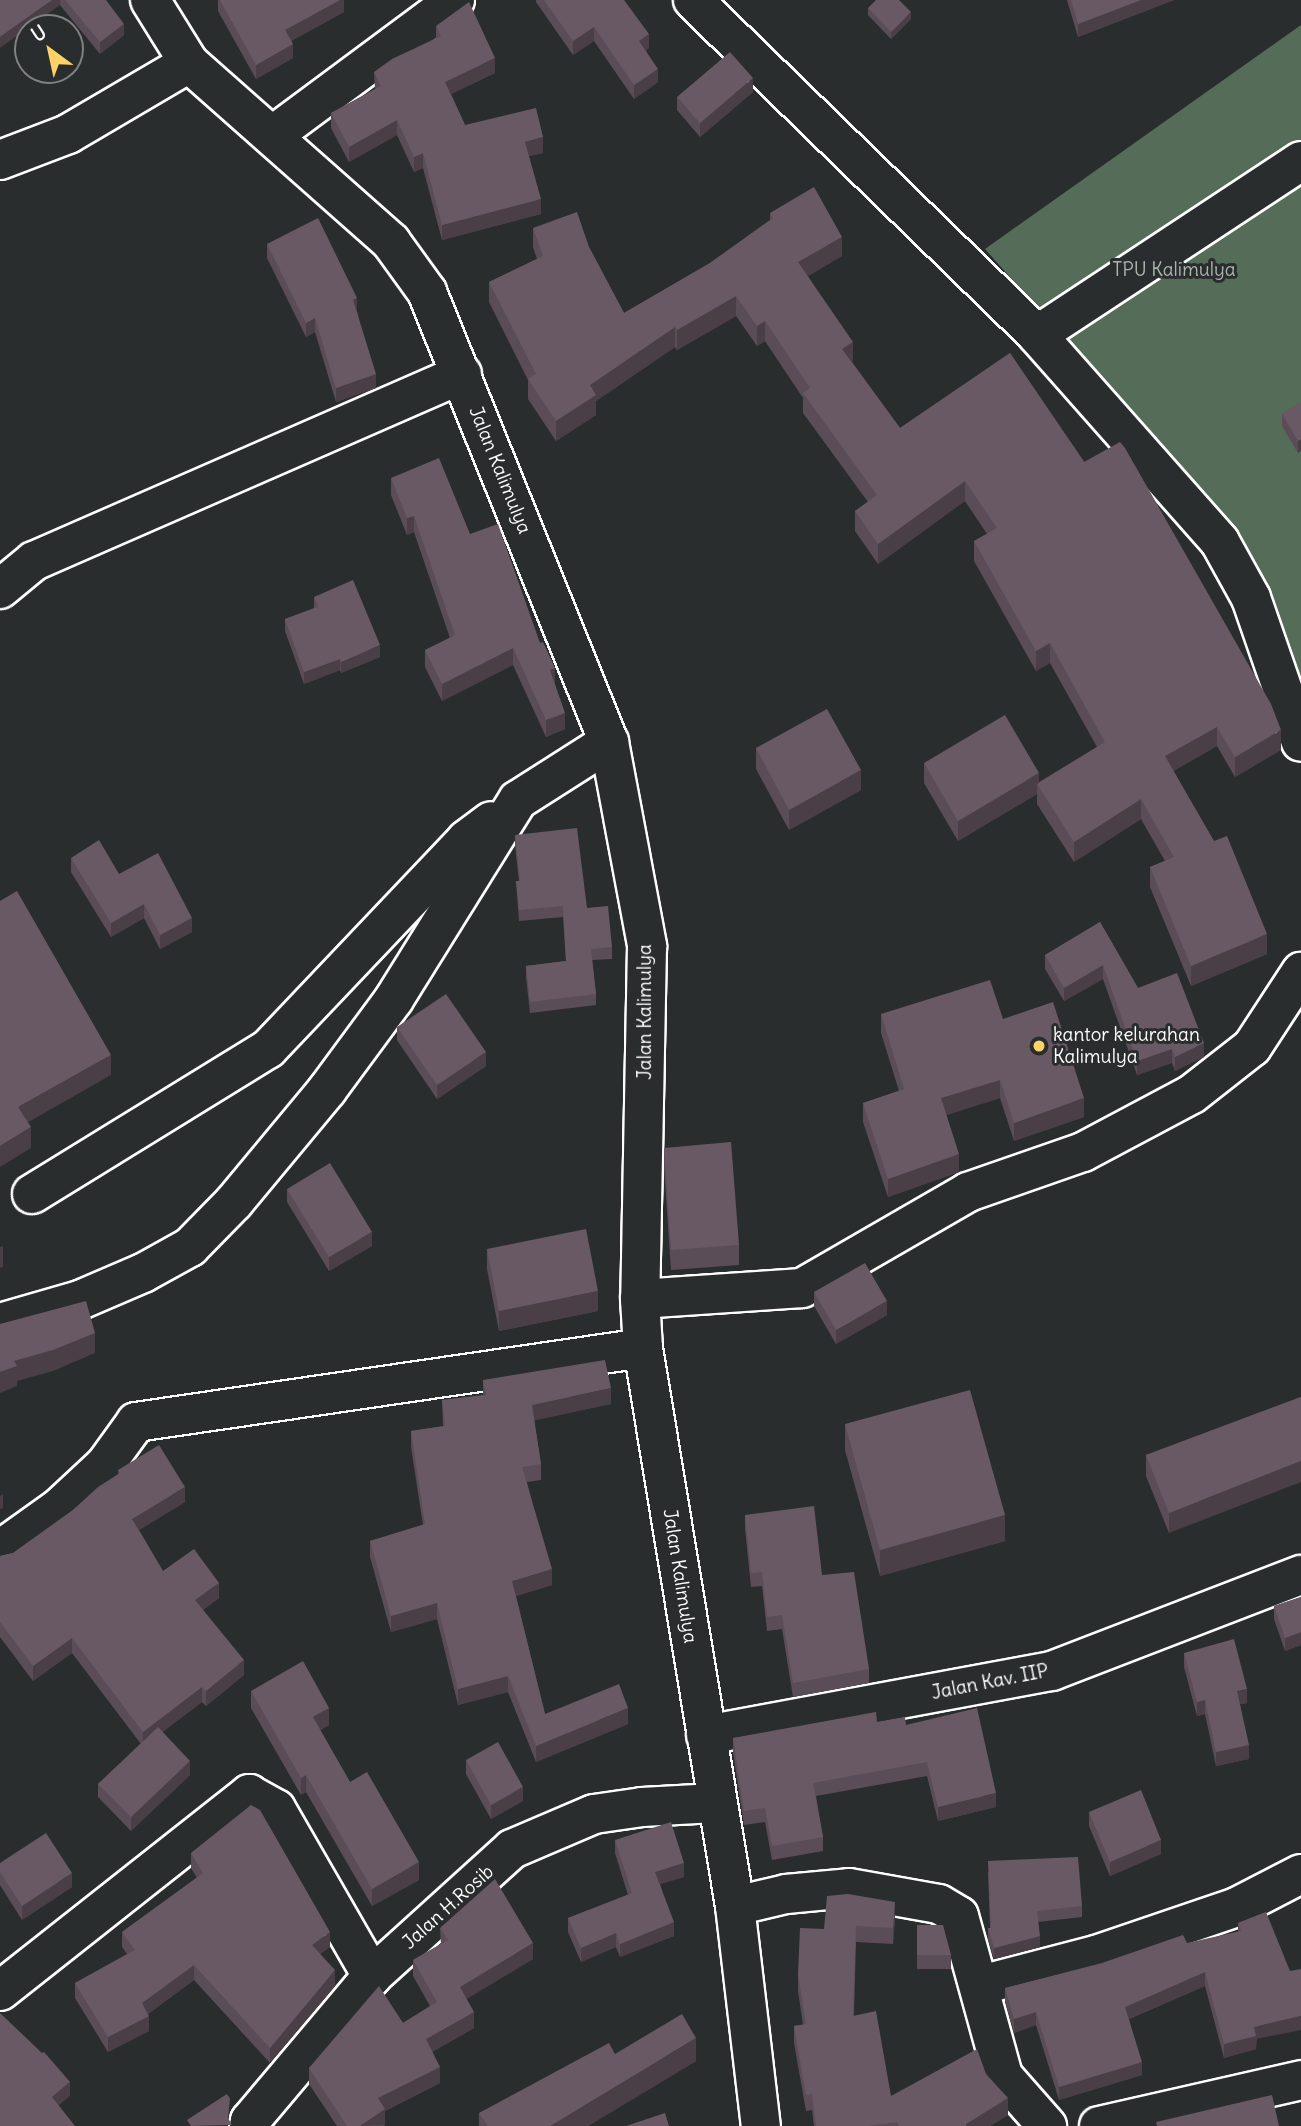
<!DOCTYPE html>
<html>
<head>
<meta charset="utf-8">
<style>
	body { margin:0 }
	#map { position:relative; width:1301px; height:2126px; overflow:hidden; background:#2a2d2e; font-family:Delius,sans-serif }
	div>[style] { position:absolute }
	.green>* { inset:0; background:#556c58 }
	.roads { filter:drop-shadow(2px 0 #fff) drop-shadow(-2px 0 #fff) drop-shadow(0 2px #fff) drop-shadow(0 -2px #fff) }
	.minor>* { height:38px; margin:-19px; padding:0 19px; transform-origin:19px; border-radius:19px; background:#2a2d2e }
	.wall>* { inset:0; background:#5a4d57 }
	.shaded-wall>* { inset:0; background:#4a3e47 }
	.building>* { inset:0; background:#695965 }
	.dots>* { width:19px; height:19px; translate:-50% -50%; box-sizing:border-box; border:4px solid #2a2d2e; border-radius:50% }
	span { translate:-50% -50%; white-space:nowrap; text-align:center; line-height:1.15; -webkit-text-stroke:6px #2a2d2e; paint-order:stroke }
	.park-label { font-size:19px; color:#aab6ac }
	.street-label { font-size:19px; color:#fff }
	.poi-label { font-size:19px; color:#fff }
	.left { translate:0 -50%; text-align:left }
	.north { position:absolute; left:14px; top:14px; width:70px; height:70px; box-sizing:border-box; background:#2a2d2e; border:2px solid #7f8182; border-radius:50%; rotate:327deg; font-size:19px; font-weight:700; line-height:28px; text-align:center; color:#fff }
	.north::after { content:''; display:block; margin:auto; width:24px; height:32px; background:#ffd166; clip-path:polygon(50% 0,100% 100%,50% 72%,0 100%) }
</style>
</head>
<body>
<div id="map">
	<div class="green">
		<div style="clip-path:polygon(1301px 25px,1301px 695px,1289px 645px,1257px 579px,1201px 493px,985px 249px)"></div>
	</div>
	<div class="roads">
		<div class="minor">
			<div style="left:150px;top:0;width:74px;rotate:58.2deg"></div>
			<div style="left:189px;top:63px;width:270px;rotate:41.5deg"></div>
			<div style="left:391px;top:242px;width:62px;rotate:54.2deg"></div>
			<div style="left:427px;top:292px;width:485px;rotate:68deg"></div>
			<div style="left:609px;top:742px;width:208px;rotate:79.4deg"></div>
			<div style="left:647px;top:946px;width:353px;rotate:91.1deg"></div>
			<div style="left:640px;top:1299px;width:49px;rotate:86.5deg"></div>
			<div style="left:643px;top:1348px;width:566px;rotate:80.64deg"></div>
			<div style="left:735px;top:1906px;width:222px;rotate:83.3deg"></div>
			<div style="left:693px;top:0;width:480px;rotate:44.2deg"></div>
			<div style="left:1037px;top:335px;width:276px;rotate:48.5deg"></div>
			<div style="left:1220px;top:542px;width:64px;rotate:61deg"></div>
			<div style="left:1251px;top:598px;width:152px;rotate:70.9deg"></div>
			<div style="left:272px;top:136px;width:228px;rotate:-36.6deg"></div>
			<div style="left:0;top:160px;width:73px;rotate:-20.9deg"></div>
			<div style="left:68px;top:134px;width:140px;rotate:-30.4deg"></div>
			<div style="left:1037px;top:335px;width:316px;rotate:-33.4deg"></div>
			<div style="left:0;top:589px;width:44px;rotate:-39.5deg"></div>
			<div style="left:34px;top:561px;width:467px;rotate:-23.6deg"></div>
			<div style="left:32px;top:1194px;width:277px;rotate:-31.6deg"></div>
			<div style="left:268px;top:1049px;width:288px;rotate:-46.5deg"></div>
			<div style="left:466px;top:840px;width:31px;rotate:-37deg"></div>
			<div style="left:640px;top:1299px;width:162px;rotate:-3.9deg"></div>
			<div style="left:802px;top:1288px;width:192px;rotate:-30deg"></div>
			<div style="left:968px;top:1192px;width:122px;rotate:-19.2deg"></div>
			<div style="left:1083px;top:1152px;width:123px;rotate:-28deg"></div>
			<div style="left:1192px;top:1094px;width:76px;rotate:-38.1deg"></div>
			<div style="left:1252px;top:1047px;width:90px;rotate:-56.8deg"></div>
			<div style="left:0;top:1323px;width:83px;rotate:-16deg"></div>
			<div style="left:80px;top:1300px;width:69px;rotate:-23.2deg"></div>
			<div style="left:143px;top:1273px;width:54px;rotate:-29deg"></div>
			<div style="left:190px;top:1247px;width:63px;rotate:-45.6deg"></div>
			<div style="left:234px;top:1202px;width:146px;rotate:-50.3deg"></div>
			<div style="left:327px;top:1090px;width:113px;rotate:-53.6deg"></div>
			<div style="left:394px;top:999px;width:234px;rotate:-58.1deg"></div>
			<div style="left:518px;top:800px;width:108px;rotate:-32.5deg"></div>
			<div style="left:0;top:1550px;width:74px;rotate:-35.6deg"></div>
			<div style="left:60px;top:1507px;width:62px;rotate:-43deg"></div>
			<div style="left:105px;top:1465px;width:53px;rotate:-54.2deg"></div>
			<div style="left:136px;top:1422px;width:512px;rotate:-8.3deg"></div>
			<div style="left:706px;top:1735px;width:352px;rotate:-10.5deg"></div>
			<div style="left:1052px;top:1671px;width:267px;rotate:-21.1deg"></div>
			<div style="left:735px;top:1906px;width:52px;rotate:-13.2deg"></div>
			<div style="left:786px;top:1894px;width:63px;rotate:-5.4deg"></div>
			<div style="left:849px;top:1888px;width:91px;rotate:10.1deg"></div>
			<div style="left:939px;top:1904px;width:23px;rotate:31deg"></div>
			<div style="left:959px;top:1916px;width:166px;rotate:74.6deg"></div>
			<div style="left:1003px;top:2076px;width:67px;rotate:48.7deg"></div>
			<div style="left:981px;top:1985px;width:119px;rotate:-14.6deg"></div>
			<div style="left:1096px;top:1955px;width:149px;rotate:-18.8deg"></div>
			<div style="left:1237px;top:1907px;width:72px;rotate:-27.3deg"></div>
			<div style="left:0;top:1991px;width:318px;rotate:-38.3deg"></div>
			<div style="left:249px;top:1794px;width:31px;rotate:29deg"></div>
			<div style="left:276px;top:1809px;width:193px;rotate:60.1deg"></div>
			<div style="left:249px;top:2126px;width:5px;rotate:-79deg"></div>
			<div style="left:250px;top:2121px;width:189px;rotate:-49.9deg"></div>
			<div style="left:372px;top:1976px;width:189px;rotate:-42.2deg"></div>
			<div style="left:512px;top:1849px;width:89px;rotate:-23.1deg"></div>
			<div style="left:594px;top:1814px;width:49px;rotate:-8.3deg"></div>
			<div style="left:642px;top:1807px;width:73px;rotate:-3.1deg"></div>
			<div style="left:1099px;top:2126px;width:207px;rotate:-12.8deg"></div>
		</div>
	</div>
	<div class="wall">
		<div style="clip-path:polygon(0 0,106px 0,124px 35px,100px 54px,60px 5px)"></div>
		<div style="clip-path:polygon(218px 0,344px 0,344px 12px,291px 41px,293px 58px,256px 79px,218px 11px)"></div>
		<div style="clip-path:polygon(536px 0,624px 0,649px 48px,646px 50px,658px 82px,634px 99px,594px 41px,573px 55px,536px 2px)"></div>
		<div style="clip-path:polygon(1067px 0,1174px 0,1078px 37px)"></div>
		<div style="clip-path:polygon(868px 8px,911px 19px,891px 39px,868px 15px)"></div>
		<div style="clip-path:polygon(436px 26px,495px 73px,451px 94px,465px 125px,543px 153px,529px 156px,541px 214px,442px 240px,423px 168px,414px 172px,397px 135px,349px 162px,331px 128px,331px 113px,375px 89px,374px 72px,436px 38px)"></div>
		<div style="clip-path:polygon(753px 92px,700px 137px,677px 110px,677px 97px)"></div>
		<div style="clip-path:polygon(770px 213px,842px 256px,808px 276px,853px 361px,852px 362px,900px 428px,1010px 353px,1281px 750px,1235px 777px,1217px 746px,1173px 771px,1267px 954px,1191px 986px,1150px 887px,1150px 867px,1165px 861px,1141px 819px,1074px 862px,1037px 804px,1037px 794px,958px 841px,924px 783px,924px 763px,1039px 782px,1097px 747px,1050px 663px,1036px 671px,974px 561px,974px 541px,987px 534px,965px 501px,878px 564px,855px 531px,855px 511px,868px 502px,803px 413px,803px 398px,765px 341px,757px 346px,736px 316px,677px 350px,675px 347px,596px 401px,596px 415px,556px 441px,528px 399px,528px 380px,489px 302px,489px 282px,537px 259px,533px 247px,533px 228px,589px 247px,624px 313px,710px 263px,770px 220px)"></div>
		<div style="clip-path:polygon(267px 244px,357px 311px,376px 388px,336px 402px,315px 332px,306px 337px,267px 258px)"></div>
		<div style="clip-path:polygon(1301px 403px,1301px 451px,1298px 453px,1282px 426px,1282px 414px)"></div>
		<div style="clip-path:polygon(391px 478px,470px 534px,540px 643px,555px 684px,565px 729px,546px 737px,513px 665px,442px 701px,425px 667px,425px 650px,450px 638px,414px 532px,407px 535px,391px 495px)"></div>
		<div style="clip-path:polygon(314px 597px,380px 657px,341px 673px,340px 670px,304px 684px,285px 631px,285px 619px,314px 608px)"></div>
		<div style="clip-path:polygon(756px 748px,861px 790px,789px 830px,756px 769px)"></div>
		<div style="clip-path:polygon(515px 835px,587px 908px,612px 947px,612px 959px,592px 960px,596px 994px,596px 1005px,530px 1013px,526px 977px,526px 966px,566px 961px,563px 917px,519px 921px,516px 881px,519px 881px,515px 846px)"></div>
		<div style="clip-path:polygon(71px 858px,119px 874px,192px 932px,160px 949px,144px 918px,111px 937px,71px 872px)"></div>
		<div style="clip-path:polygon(1100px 922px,1138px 988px,1204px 1057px,1175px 1071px,1172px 1063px,1137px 1075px,1103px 979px,1064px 1001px,1045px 969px,1045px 955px)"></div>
		<div style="clip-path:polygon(881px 1014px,1003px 1019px,1084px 1117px,1014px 1141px,1000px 1098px,946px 1115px,959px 1172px,888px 1197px,863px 1122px,863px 1103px,899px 1091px,881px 1033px)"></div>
		<div style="clip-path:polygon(397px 1027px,486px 1066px,437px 1099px,397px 1040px)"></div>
		<div style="clip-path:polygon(664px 1148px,739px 1245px,739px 1265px,671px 1270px,664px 1168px)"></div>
		<div style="clip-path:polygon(287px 1189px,372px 1246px,329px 1271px,287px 1202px)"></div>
		<div style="clip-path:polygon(487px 1249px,598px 1311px,499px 1331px,487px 1269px)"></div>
		<div style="clip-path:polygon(814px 1292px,887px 1315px,836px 1344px,814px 1306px)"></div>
		<div style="clip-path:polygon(483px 1380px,611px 1404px,534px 1420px,541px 1464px,541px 1480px,527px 1482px,552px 1585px,516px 1596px,545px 1714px,628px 1724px,536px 1762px,508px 1692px,458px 1705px,437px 1619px,391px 1632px,370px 1557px,370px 1541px,423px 1525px,411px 1447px,411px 1431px,443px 1426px,442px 1400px,483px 1395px)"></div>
		<div style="clip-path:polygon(1301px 1397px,1169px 1533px,1146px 1476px,1146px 1455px)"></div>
		<div style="clip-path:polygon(845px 1424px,1005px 1541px,880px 1576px,845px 1450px)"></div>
		<div style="clip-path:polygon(118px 1470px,185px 1502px,139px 1530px,163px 1571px,219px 1598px,203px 1610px,244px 1675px,206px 1706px,202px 1702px,162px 1732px,190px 1775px,131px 1831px,98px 1797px,98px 1784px,141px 1744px,72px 1653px,33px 1681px,0 1637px,0 1556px,13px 1553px,73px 1510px,118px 1475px)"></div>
		<div style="clip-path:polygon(745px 1515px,822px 1575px,869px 1669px,869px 1683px,793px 1697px,782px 1629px,767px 1631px,762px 1586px,751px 1587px,745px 1529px)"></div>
		<div style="clip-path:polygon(1301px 1597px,1301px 1645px,1285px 1651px,1274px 1619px,1274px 1606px)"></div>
		<div style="clip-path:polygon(1184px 1653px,1247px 1703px,1240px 1704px,1249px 1759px,1216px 1766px,1205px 1714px,1197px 1716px,1184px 1667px)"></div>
		<div style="clip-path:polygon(251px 1691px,329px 1725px,320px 1730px,350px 1782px,419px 1880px,372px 1906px,306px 1792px,301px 1795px,251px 1708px)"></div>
		<div style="clip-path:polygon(877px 1722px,906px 1725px,996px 1807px,938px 1821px,927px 1776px,816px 1796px,823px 1837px,823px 1851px,772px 1860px,765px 1822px,744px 1825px,733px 1752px,733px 1738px)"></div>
		<div style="clip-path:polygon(466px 1760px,523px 1801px,491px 1819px,466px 1774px)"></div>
		<div style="clip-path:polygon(1089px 1812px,1161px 1854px,1110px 1876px,1089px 1826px)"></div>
		<div style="clip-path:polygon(615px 1840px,684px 1877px,660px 1884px,674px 1936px,620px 1957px,616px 1947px,581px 1962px,568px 1932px,568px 1918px,628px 1895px,615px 1853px)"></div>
		<div style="clip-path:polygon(191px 1853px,330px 1947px,320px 1954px,335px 1986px,270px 2063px,194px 1980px,148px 2014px,149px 2031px,108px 2052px,75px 1998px,75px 1983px,127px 1954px,122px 1947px,122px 1932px,197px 1878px,191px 1868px)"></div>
		<div style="clip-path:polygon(0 1863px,72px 1887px,22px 1920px,0 1885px)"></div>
		<div style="clip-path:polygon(988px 1872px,1082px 1906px,1082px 1917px,1038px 1922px,1040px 1947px,994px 1959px,988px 1939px,988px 1928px,990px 1928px)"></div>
		<div style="clip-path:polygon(1266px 1912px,1256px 2049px,1224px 2058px,1205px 1986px,1129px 2019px,1142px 2075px,1059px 2100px,1036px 2025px,1014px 2033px,1005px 2001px,1005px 1988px,1238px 1932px,1238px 1923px)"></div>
		<div style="clip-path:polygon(895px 1918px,893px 1944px,856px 1942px,854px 2015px,891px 2096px,986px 2074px,1008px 2115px,990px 2126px,814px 2126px,812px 2110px,806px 2111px,794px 2043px,794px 2026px,803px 2025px,798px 1991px,798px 1974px,824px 1929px)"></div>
		<div style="clip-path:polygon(917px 1925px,951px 1955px,951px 1969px,917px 1969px)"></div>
		<div style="clip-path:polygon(440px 1928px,533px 1959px,466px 1999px,474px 2028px,432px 2052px,440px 2083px,385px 2111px,385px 2125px,384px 2126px,337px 2126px,309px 2084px,309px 2068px,403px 2023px,430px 2006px,413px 1976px,413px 1960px,441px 1944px)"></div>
		<div style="clip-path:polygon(615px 2054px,696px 2061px,588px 2126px,479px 2126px,479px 2113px)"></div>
	</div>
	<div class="shaded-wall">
		<div style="clip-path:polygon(52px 0,60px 0,60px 5px,0 48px,0 37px)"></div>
		<div style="clip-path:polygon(340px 0,344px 0,344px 12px,285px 44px,285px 30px)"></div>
		<div style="clip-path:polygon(1141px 0,1174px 0,1078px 37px,1078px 24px)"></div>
		<div style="clip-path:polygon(911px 12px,911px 19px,891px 39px,891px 32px)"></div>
		<div style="clip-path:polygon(124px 24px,124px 35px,100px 54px,100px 42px)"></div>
		<div style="clip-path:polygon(594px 27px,594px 41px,573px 55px,573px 41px)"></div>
		<div style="clip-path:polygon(649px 34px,649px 48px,639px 55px,639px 41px)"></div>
		<div style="clip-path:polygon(293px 44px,293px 58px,256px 79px,256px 65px)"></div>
		<div style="clip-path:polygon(495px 58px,495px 73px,445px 97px,445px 82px)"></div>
		<div style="clip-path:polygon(658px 69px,658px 82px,634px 99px,634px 85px)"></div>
		<div style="clip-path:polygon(753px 78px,753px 92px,700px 137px,700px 123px)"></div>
		<div style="clip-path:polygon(397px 120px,397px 135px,349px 162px,349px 147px)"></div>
		<div style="clip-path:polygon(543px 137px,543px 153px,525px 157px,525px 142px)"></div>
		<div style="clip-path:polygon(423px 153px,423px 168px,414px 172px,414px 157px)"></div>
		<div style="clip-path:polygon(541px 199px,541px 214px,442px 240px,442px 225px)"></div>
		<div style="clip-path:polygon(842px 237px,842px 256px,798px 282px,798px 262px)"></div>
		<div style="clip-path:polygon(736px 296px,736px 316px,677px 350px,677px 330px)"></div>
		<div style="clip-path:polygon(357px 298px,357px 311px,353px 314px,353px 300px)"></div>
		<div style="clip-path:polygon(315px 318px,315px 332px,306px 337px,306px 323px)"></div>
		<div style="clip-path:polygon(765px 321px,765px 341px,757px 346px,757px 326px)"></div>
		<div style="clip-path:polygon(675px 327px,675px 347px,596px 401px,596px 415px,556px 441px,556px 421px,590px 385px)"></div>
		<div style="clip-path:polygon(853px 342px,853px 361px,842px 369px,842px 349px)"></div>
		<div style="clip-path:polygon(376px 374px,376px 388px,336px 402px,336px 388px)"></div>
		<div style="clip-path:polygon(1301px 439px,1301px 451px,1298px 453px,1298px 441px)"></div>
		<div style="clip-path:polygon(965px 481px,965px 501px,878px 564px,878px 544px)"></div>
		<div style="clip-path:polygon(414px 516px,414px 532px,407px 535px,407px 518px)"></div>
		<div style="clip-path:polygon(1050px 643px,1050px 663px,1036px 671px,1036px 651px)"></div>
		<div style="clip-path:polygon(380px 645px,380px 657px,341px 673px,341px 662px)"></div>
		<div style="clip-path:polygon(513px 648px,513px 665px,442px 701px,442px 684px)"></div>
		<div style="clip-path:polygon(340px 659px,340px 670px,304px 684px,304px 672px)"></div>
		<div style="clip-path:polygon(555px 668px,555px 684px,550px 687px,550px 670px)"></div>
		<div style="clip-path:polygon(565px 713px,565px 729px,546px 737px,546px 720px)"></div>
		<div style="clip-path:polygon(1217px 727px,1217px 746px,1165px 776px,1165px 756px)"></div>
		<div style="clip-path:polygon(1281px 730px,1281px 750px,1235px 777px,1235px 757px)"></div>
		<div style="clip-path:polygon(861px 770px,861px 790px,789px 830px,789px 810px)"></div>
		<div style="clip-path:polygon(1039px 773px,1039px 787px,1037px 784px,1037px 794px,958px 841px,958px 821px)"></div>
		<div style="clip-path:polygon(1141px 799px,1141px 819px,1074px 862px,1074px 842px)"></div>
		<div style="clip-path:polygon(144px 904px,144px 918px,111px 937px,111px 923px)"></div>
		<div style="clip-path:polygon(192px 918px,192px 932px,160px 949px,160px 935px)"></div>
		<div style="clip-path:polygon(1267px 934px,1267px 954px,1191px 986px,1191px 966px)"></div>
		<div style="clip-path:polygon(1103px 965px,1103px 979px,1064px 1001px,1064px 988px)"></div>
		<div style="clip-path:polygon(1204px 1043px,1204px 1057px,1175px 1071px,1175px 1057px)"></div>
		<div style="clip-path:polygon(1172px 1049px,1172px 1063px,1137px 1075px,1137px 1061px)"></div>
		<div style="clip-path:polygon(486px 1052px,486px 1066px,437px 1099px,437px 1085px)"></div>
		<div style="clip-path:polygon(111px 1055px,111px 1075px,18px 1128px,18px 1107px)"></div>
		<div style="clip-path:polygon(1000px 1080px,1000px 1098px,941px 1117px,941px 1098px)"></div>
		<div style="clip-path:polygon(1084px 1098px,1084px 1117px,1014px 1141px,1014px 1123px)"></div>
		<div style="clip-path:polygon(31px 1127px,31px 1148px,0 1167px,0 1146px)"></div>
		<div style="clip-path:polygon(959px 1154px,959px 1172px,888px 1197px,888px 1179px)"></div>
		<div style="clip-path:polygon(372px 1232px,372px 1246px,329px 1271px,329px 1257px)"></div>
		<div style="clip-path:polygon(3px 1246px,3px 1267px,0 1268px,0 1247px)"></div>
		<div style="clip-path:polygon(598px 1291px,598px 1311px,499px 1331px,499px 1311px)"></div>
		<div style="clip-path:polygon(887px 1301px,887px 1315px,836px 1344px,836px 1330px)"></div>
		<div style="clip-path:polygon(95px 1333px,95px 1353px,53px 1371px,17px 1381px,17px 1386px,0 1393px,0 1372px,14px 1361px)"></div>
		<div style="clip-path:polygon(611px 1388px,611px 1404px,532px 1421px,532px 1405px)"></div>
		<div style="clip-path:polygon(1301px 1461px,1301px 1482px,1169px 1533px,1169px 1513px)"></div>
		<div style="clip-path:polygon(185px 1487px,185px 1502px,132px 1534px,132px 1519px)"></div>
		<div style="clip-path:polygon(3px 1494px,3px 1508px,0 1509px,0 1496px)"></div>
		<div style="clip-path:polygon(1005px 1515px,1005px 1541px,880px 1576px,880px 1550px)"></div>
		<div style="clip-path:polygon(552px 1569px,552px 1585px,512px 1597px,512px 1581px)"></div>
		<div style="clip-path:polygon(219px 1583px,219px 1598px,195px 1616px,195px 1600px)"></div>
		<div style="clip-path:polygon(437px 1603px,437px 1619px,391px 1632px,391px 1616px)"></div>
		<div style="clip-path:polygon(1301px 1632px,1301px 1645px,1285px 1651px,1285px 1638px)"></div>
		<div style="clip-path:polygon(72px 1638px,72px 1653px,33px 1681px,33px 1666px)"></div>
		<div style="clip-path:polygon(244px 1660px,244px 1675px,206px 1706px,206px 1691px)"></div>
		<div style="clip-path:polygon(508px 1676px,508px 1692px,458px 1705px,458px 1689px)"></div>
		<div style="clip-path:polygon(202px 1687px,202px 1702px,143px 1747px,143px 1732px)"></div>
		<div style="clip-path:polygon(1247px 1689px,1247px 1703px,1237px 1705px,1237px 1691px)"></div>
		<div style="clip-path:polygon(1205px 1700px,1205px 1714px,1197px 1716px,1197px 1702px)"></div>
		<div style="clip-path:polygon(329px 1708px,329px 1725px,313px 1735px,313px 1717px)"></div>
		<div style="clip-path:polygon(628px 1708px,628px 1724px,536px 1762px,536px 1746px)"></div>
		<div style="clip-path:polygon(1249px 1745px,1249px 1759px,1216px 1766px,1216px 1752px)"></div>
		<div style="clip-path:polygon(190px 1761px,190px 1775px,131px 1831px,131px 1817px)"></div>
		<div style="clip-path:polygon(306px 1775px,306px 1792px,301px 1795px,301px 1778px)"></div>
		<div style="clip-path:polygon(523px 1787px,523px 1801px,491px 1819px,491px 1805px)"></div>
		<div style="clip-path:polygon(996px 1793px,996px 1807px,938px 1821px,938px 1807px)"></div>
		<div style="clip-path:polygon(1161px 1840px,1161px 1854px,1110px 1876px,1110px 1862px)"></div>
		<div style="clip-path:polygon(419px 1862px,419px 1880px,372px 1906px,372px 1889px)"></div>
		<div style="clip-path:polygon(684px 1863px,684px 1877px,655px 1885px,655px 1872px)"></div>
		<div style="clip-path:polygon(72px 1873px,72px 1887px,22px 1920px,22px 1906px)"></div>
		<div style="clip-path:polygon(895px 1902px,895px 1918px,893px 1944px,893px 1928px)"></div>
		<div style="clip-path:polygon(674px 1922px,674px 1936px,620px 1957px,620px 1944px)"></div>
		<div style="clip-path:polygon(330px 1932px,330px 1947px,312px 1960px,312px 1945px)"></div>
		<div style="clip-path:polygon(616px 1933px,616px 1947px,581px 1962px,581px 1948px)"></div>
		<div style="clip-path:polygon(1040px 1936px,1040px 1947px,994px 1959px,994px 1948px)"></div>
		<div style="clip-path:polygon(533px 1943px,533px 1959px,460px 2003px,460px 1987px)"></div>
		<div style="clip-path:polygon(194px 1965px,194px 1980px,142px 2018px,142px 2003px)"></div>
		<div style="clip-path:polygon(335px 1970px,335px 1986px,270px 2063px,270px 2048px)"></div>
		<div style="clip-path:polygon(1205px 1972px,1205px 1986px,1125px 2020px,1125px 2007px)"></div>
		<div style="clip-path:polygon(474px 2012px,474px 2028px,426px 2055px,426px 2039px)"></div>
		<div style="clip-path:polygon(1036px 2012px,1036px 2025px,1014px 2033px,1014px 2019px)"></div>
		<div style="clip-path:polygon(149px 2016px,149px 2031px,108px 2052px,108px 2037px)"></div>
		<div style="clip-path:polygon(1301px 2016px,1301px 2030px,1256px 2039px,1256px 2049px,1224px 2058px,1224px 2044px,1254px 2027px)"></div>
		<div style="clip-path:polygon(696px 2038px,696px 2061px,588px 2126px,550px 2126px)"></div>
		<div style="clip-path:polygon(1142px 2062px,1142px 2075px,1059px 2100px,1059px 2087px)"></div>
		<div style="clip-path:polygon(440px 2067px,440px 2083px,385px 2111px,385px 2125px,360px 2126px,378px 2098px)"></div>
		<div style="clip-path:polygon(70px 2082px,70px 2096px,52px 2111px,52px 2097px)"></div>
		<div style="clip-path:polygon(1008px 2098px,1008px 2115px,990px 2126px,966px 2126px,966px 2124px)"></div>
	</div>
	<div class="building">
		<div style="clip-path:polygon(0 0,52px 0,0 37px)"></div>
		<div style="clip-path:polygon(65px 0,106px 0,124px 24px,100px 42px)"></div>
		<div style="clip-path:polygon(220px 0,340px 0,285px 30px,293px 44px,256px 65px)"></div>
		<div style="clip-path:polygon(544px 0,624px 0,649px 34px,639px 41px,658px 69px,634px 85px,594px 27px,573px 41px)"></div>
		<div style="clip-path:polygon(876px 0,899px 0,911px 12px,891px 32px,868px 8px)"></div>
		<div style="clip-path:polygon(1071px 0,1141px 0,1078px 24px)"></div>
		<div style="clip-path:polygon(469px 2px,495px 58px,445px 82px,465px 125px,536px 108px,543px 137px,525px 142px,541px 199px,442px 225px,423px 153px,414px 157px,397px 120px,349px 147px,331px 113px,381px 86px,374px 72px,392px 59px,441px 36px,436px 26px)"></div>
		<div style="clip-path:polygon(730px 52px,753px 78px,700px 123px,677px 97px)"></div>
		<div style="clip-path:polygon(814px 187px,842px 237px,798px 262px,853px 342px,842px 349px,900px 428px,1010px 353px,1084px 462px,1120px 442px,1125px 448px,1271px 704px,1281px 730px,1235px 757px,1217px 727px,1165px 756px,1214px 841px,1227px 836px,1267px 934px,1191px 966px,1150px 867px,1174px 857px,1141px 799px,1074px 842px,1037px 784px,1105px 742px,1050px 643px,1036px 651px,974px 541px,997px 528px,965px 481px,878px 544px,855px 511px,877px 495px,803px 393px,810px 388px,765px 321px,757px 326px,736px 296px,677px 330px,675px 327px,590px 385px,596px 395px,556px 421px,528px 379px,536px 374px,489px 282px,543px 256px,533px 228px,577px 212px,589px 247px,624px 313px,710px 263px,773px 218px,770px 213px)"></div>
		<div style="clip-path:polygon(318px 218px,357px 298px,353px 300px,376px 374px,336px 388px,315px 318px,306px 323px,267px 244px)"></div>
		<div style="clip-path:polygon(1301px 403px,1301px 439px,1298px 441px,1282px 414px)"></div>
		<div style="clip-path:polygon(439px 458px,470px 534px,498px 524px,540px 643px,543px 642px,555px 668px,550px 670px,565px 713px,546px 720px,513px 648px,442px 684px,425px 650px,455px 635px,414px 516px,407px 518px,391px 478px)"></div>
		<div style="clip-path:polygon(353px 580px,380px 645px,341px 662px,340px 659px,304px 672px,285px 619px,318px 607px,314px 597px)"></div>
		<div style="clip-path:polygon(827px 709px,861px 770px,789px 810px,756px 748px)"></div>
		<div style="clip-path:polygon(1005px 715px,1039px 773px,958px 821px,924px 763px)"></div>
		<div style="clip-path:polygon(577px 828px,587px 908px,608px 906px,612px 947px,591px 949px,596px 994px,530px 1002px,526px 966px,566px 961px,563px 906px,519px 910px,516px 881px,520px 881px,515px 835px)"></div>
		<div style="clip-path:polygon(99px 840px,119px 874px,158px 853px,192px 918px,160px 935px,144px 904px,111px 923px,71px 858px)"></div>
		<div style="clip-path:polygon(17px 891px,111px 1055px,18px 1107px,31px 1127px,0 1146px,0 901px)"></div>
		<div style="clip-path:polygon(1100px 922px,1138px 988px,1177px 973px,1204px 1043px,1175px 1057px,1172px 1049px,1137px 1061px,1103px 965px,1064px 988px,1045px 955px)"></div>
		<div style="clip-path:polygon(990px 980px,1003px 1019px,1053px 1002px,1084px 1098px,1014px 1123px,1000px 1080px,941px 1098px,959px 1154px,888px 1179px,863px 1103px,904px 1089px,881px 1014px)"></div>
		<div style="clip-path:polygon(446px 994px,486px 1052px,437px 1085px,397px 1027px)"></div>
		<div style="clip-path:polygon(731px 1142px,739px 1245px,671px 1250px,664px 1148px)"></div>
		<div style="clip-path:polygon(330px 1163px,372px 1232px,329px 1257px,287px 1189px)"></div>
		<div style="clip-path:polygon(586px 1229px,598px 1291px,499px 1311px,487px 1249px)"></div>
		<div style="clip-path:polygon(865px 1263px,887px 1301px,836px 1330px,814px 1292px)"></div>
		<div style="clip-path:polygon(86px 1301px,95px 1333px,53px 1350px,14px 1361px,17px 1366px,0 1372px,0 1324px)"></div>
		<div style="clip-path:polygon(605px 1360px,611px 1388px,532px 1405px,541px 1464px,522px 1467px,552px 1569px,512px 1581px,545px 1714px,619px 1684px,628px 1708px,536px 1746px,508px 1676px,458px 1689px,437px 1603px,391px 1616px,370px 1541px,425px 1524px,411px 1431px,445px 1426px,442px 1400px,486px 1395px,483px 1380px)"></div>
		<div style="clip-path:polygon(970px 1390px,1005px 1515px,880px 1550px,845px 1424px)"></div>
		<div style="clip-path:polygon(1301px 1397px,1301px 1461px,1169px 1513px,1146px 1455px)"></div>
		<div style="clip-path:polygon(159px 1445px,185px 1487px,132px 1519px,163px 1571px,194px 1549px,219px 1583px,195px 1600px,244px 1660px,206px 1691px,202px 1687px,143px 1732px,72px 1638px,33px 1666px,0 1622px,0 1556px,13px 1553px,73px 1510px,98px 1487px,120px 1473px,118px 1470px)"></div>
		<div style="clip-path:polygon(814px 1506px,822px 1575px,854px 1572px,869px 1669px,793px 1683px,782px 1615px,767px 1617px,762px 1572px,751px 1573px,745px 1515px)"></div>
		<div style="clip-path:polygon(1301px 1597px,1301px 1632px,1285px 1638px,1274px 1606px)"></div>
		<div style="clip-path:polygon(1234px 1639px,1247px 1689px,1237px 1691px,1249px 1745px,1216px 1752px,1205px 1700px,1197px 1702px,1184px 1653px)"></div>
		<div style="clip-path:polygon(303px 1661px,329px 1708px,313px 1717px,350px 1782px,367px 1772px,419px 1862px,372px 1889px,306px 1775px,301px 1778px,251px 1691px)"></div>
		<div style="clip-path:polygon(977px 1708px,996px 1793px,938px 1807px,927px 1762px,813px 1783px,823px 1837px,772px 1846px,765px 1808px,744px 1811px,733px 1738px,876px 1712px,877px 1722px,905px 1717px,906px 1725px)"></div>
		<div style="clip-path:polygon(158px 1727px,190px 1761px,131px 1817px,98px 1784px)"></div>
		<div style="clip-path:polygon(498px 1742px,523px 1787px,491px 1805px,466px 1760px)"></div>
		<div style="clip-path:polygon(1141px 1790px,1161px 1840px,1110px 1862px,1089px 1812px)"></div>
		<div style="clip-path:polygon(251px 1805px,260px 1810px,330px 1932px,312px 1945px,335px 1970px,270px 2048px,194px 1965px,142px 2003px,149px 2016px,108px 2037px,75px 1983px,135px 1950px,122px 1932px,203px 1873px,191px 1853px)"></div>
		<div style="clip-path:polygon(671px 1822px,684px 1863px,655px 1872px,674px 1922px,620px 1944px,616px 1933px,581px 1948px,568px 1918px,632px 1893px,615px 1840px)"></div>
		<div style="clip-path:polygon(46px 1833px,72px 1873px,22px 1906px,0 1872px,0 1863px)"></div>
		<div style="clip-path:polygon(1078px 1857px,1082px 1906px,1037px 1911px,1040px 1936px,994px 1948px,988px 1928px,991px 1928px,988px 1861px)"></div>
		<div style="clip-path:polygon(495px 1879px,533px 1943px,460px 1987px,474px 2012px,426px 2039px,440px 2067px,378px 2098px,385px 2109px,360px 2126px,347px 2126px,309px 2068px,379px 1986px,403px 2023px,437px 2002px,413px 1960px,448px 1940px,440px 1928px)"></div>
		<div style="clip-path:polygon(848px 1894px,895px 1902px,893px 1928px,856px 1926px,853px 2016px,876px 2011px,891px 2096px,977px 2049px,986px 2074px,1008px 2098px,966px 2124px,966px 2126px,899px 2126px,897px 2122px,867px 2126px,816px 2126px,812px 2094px,806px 2095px,794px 2026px,806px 2024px,798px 1974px,800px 1928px,824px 1929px,827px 1896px)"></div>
		<div style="clip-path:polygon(1266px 1912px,1290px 1971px,1301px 1969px,1301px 2016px,1254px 2027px,1256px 2036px,1224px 2044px,1205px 1972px,1125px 2007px,1142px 2062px,1059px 2087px,1036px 2012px,1014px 2019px,1005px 1988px,1102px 1963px,1183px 1935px,1187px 1943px,1241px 1931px,1238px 1923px)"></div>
		<div style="clip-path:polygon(917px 1925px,943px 1925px,951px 1955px,917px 1955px)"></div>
		<div style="clip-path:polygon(0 2013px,42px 2053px,44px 2052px,70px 2082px,52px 2097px,75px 2126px,0 2126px)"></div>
		<div style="clip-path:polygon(682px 2014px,696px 2038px,550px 2126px,488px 2126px,479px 2113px,609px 2043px,615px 2054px)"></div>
		<div style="clip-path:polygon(227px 2094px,230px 2099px,228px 2118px,232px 2125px,191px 2126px,187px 2120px)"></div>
		<div style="clip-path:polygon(1272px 2095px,1279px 2126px,1157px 2126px,1156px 2122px)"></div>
		<div style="clip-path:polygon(665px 2113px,669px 2126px,626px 2126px)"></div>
	</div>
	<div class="dots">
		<div style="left:1039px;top:1046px;background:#ffd166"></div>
	</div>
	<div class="park-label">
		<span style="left:1174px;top:270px">TPU Kalimulya</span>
	</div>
	<div class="street-label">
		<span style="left:500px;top:470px;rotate:68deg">Jalan Kalimulya</span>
		<span style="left:645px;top:1012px;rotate:-90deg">Jalan Kalimulya</span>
		<span style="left:680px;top:1576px;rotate:81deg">Jalan Kalimulya</span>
		<span style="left:990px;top:1682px;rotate:-11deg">Jalan Kav. IIP</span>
		<span style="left:448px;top:1907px;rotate:-42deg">Jalan H.Rosib</span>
	</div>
	<div class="poi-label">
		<span class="left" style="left:1053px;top:1046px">kantor kelurahan<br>Kalimulya</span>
	</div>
	<div class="north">U</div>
</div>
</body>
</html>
